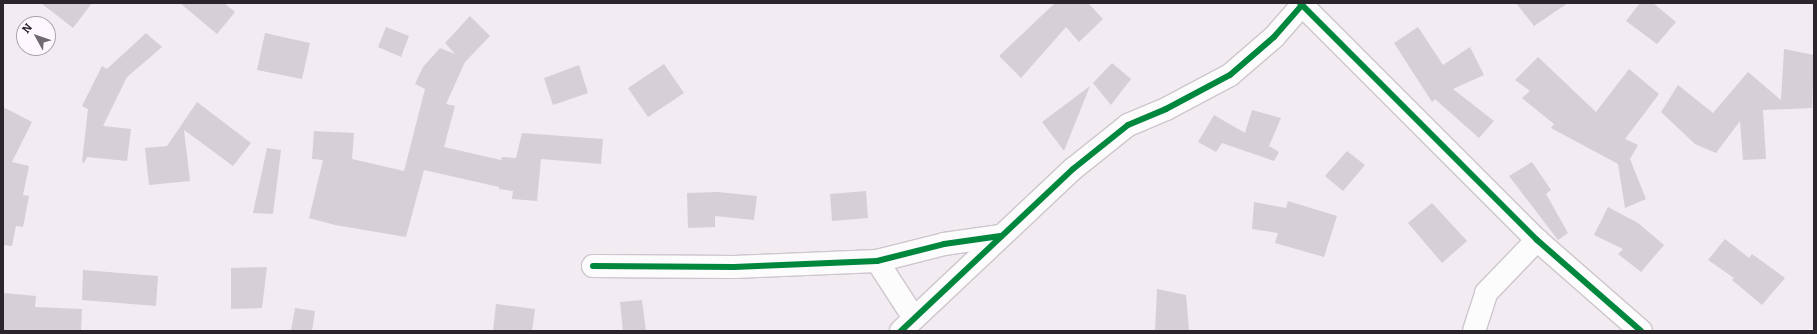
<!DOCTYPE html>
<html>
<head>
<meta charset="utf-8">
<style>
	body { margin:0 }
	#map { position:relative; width:1817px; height:334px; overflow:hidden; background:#f2ebf2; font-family:Bitter,serif }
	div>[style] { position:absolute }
	.building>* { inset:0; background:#d5d0d5 }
	.roads { filter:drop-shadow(1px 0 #cdc7cd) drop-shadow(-1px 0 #cdc7cd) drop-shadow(0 1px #cdc7cd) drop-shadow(0 -1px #cdc7cd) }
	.street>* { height:22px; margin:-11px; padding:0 11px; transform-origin:11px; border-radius:11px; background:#fdfcfd }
	.cycleway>* { height:6px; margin:-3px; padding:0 3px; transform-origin:3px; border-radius:3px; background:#00873e }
	span { translate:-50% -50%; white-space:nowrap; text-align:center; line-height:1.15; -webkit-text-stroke:3px #fff7ff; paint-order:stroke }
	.frame { position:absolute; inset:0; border:4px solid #2a252a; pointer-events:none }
	.north { position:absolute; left:16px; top:16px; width:40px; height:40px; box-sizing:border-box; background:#fff7ff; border:1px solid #aaa3aa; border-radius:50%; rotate:310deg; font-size:11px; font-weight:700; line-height:16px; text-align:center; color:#2a252a }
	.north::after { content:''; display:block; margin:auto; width:14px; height:18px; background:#706a70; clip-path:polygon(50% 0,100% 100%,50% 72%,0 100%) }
</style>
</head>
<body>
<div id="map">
	<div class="building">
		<div style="clip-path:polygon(41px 3px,92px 3px,73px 28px)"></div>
		<div style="clip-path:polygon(180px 3px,224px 3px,235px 12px,217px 34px)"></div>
		<div style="clip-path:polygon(1055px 3px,1088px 3px,1103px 19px,1079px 42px,1066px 27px,1021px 78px,999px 56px)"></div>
		<div style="clip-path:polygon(1516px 3px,1568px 3px,1534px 26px)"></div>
		<div style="clip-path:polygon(1640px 3px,1653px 3px,1676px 22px,1657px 44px,1626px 21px)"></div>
		<div style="clip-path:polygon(470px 16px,490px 36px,465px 62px,446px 104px,455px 106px,444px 147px,501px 160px,502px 157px,516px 158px,522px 133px,603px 139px,601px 164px,541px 159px,537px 201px,512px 199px,513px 191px,499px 189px,499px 187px,424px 170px,406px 237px,335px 225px,309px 218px,323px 160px,312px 159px,314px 131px,354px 133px,352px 159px,404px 171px,425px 89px,415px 84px,423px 67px,440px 48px,455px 54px,445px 43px)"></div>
		<div style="clip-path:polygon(386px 27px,409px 36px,401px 57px,378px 47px)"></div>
		<div style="clip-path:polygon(1418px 27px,1443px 65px,1470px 47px,1484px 75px,1453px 89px,1494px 121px,1479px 138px,1435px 99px,1432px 102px,1394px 43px)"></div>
		<div style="clip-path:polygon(146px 33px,162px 47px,127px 77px,103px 126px,131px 129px,127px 161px,87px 157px,84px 163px,82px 162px,88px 109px,82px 106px,102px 66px,107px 69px)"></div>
		<div style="clip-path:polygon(265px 33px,310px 43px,302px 79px,257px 70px)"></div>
		<div style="clip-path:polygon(1784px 49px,1814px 55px,1812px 108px,1763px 110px,1766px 159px,1743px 160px,1740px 121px,1716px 153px,1695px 144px,1661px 112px,1678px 85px,1713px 113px,1748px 72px,1781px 100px)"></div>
		<div style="clip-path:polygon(1538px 57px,1596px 112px,1629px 69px,1659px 94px,1625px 139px,1638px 145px,1630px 159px,1646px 199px,1625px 208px,1618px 164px,1551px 128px,1554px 124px,1522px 98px,1530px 91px,1515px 80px)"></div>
		<div style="clip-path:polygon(1112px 63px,1131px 79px,1111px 105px,1093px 83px)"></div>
		<div style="clip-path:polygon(664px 64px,684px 93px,648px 117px,628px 88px)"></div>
		<div style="clip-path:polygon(579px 65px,588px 93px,553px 105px,544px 78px)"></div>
		<div style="clip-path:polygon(1090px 86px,1064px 151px,1042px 122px)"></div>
		<div style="clip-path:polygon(197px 102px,251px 143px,233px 166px,184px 130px,190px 181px,149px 185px,145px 148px,167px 146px)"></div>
		<div style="clip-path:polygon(3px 107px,32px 122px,12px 162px,29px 166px,23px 195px,29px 196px,23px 227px,16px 226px,12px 246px,3px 245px)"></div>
		<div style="clip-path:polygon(1252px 110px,1281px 118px,1269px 146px,1279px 152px,1274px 161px,1222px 143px,1216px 152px,1198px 142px,1214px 115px,1245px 133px)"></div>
		<div style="clip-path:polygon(267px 148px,281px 150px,273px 214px,253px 213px)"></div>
		<div style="clip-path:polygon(1347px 151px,1365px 165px,1343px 191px,1325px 176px)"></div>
		<div style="clip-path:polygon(1532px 162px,1551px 190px,1546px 194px,1568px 233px,1558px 240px,1509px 176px)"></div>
		<div style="clip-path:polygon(866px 191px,868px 218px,832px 221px,830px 194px)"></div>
		<div style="clip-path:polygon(718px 192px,757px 196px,754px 220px,715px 216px,715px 227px,688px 228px,687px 193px)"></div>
		<div style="clip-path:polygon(1288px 201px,1337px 216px,1324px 257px,1275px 243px,1278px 233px,1252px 229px,1254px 202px,1286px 208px)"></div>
		<div style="clip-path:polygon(1432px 203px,1467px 241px,1442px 263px,1408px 223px)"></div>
		<div style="clip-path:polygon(1608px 207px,1638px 223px,1664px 245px,1641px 272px,1618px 254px,1623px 249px,1594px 235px)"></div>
		<div style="clip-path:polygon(1725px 239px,1749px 258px,1752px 254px,1785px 278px,1762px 305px,1732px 280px,1734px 278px,1708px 260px)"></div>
		<div style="clip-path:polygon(267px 267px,262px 308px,231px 309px,231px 268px)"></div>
		<div style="clip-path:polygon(83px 270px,158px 276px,156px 306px,82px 300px)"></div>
		<div style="clip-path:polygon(1157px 289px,1186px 295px,1189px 331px,1155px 331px)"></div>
		<div style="clip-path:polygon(4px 293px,36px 296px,35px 307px,82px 309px,81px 331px,3px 331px)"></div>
		<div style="clip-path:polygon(642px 300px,646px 331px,623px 331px,620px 302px)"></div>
		<div style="clip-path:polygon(496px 304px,535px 309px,532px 331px,493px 331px)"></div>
		<div style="clip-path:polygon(295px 308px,315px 311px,312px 331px,291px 331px)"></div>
	</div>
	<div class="roads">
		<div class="street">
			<div style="left:1300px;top:3px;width:335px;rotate:45deg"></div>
			<div style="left:1537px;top:240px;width:138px;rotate:41.2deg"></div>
			<div style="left:877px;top:261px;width:68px;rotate:57deg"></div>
			<div style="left:593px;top:266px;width:141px;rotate:0.4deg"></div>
			<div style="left:734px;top:267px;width:143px;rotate:-2.4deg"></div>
			<div style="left:877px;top:261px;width:69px;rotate:-14.2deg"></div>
			<div style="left:944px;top:244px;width:57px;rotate:-8.1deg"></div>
			<div style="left:901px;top:331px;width:236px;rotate:-43.3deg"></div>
			<div style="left:1073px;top:169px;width:70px;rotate:-38.7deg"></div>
			<div style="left:1128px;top:125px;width:41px;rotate:-22.8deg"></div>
			<div style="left:1166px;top:109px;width:72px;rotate:-28deg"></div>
			<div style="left:1230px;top:75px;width:58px;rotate:-40.8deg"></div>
			<div style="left:1274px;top:37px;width:43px;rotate:-48.8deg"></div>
			<div style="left:1474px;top:331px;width:40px;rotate:-72deg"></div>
			<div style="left:1486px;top:293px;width:74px;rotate:-46.1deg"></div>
		</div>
	</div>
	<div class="cycleway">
		<div style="left:1300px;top:3px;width:335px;rotate:45deg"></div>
		<div style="left:1537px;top:240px;width:138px;rotate:41.2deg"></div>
		<div style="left:593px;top:266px;width:141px;rotate:0.4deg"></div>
		<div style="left:734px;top:267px;width:143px;rotate:-2.4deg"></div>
		<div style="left:877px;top:261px;width:69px;rotate:-14.2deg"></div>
		<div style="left:944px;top:244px;width:57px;rotate:-8.1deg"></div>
		<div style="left:901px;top:331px;width:236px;rotate:-43.3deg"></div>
		<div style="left:1073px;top:169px;width:70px;rotate:-38.7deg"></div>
		<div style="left:1128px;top:125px;width:41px;rotate:-22.8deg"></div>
		<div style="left:1166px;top:109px;width:72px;rotate:-28deg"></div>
		<div style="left:1230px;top:75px;width:58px;rotate:-40.8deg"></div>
		<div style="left:1274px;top:37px;width:43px;rotate:-48.8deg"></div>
	</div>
	<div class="frame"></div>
	<div class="north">N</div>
</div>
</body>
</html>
